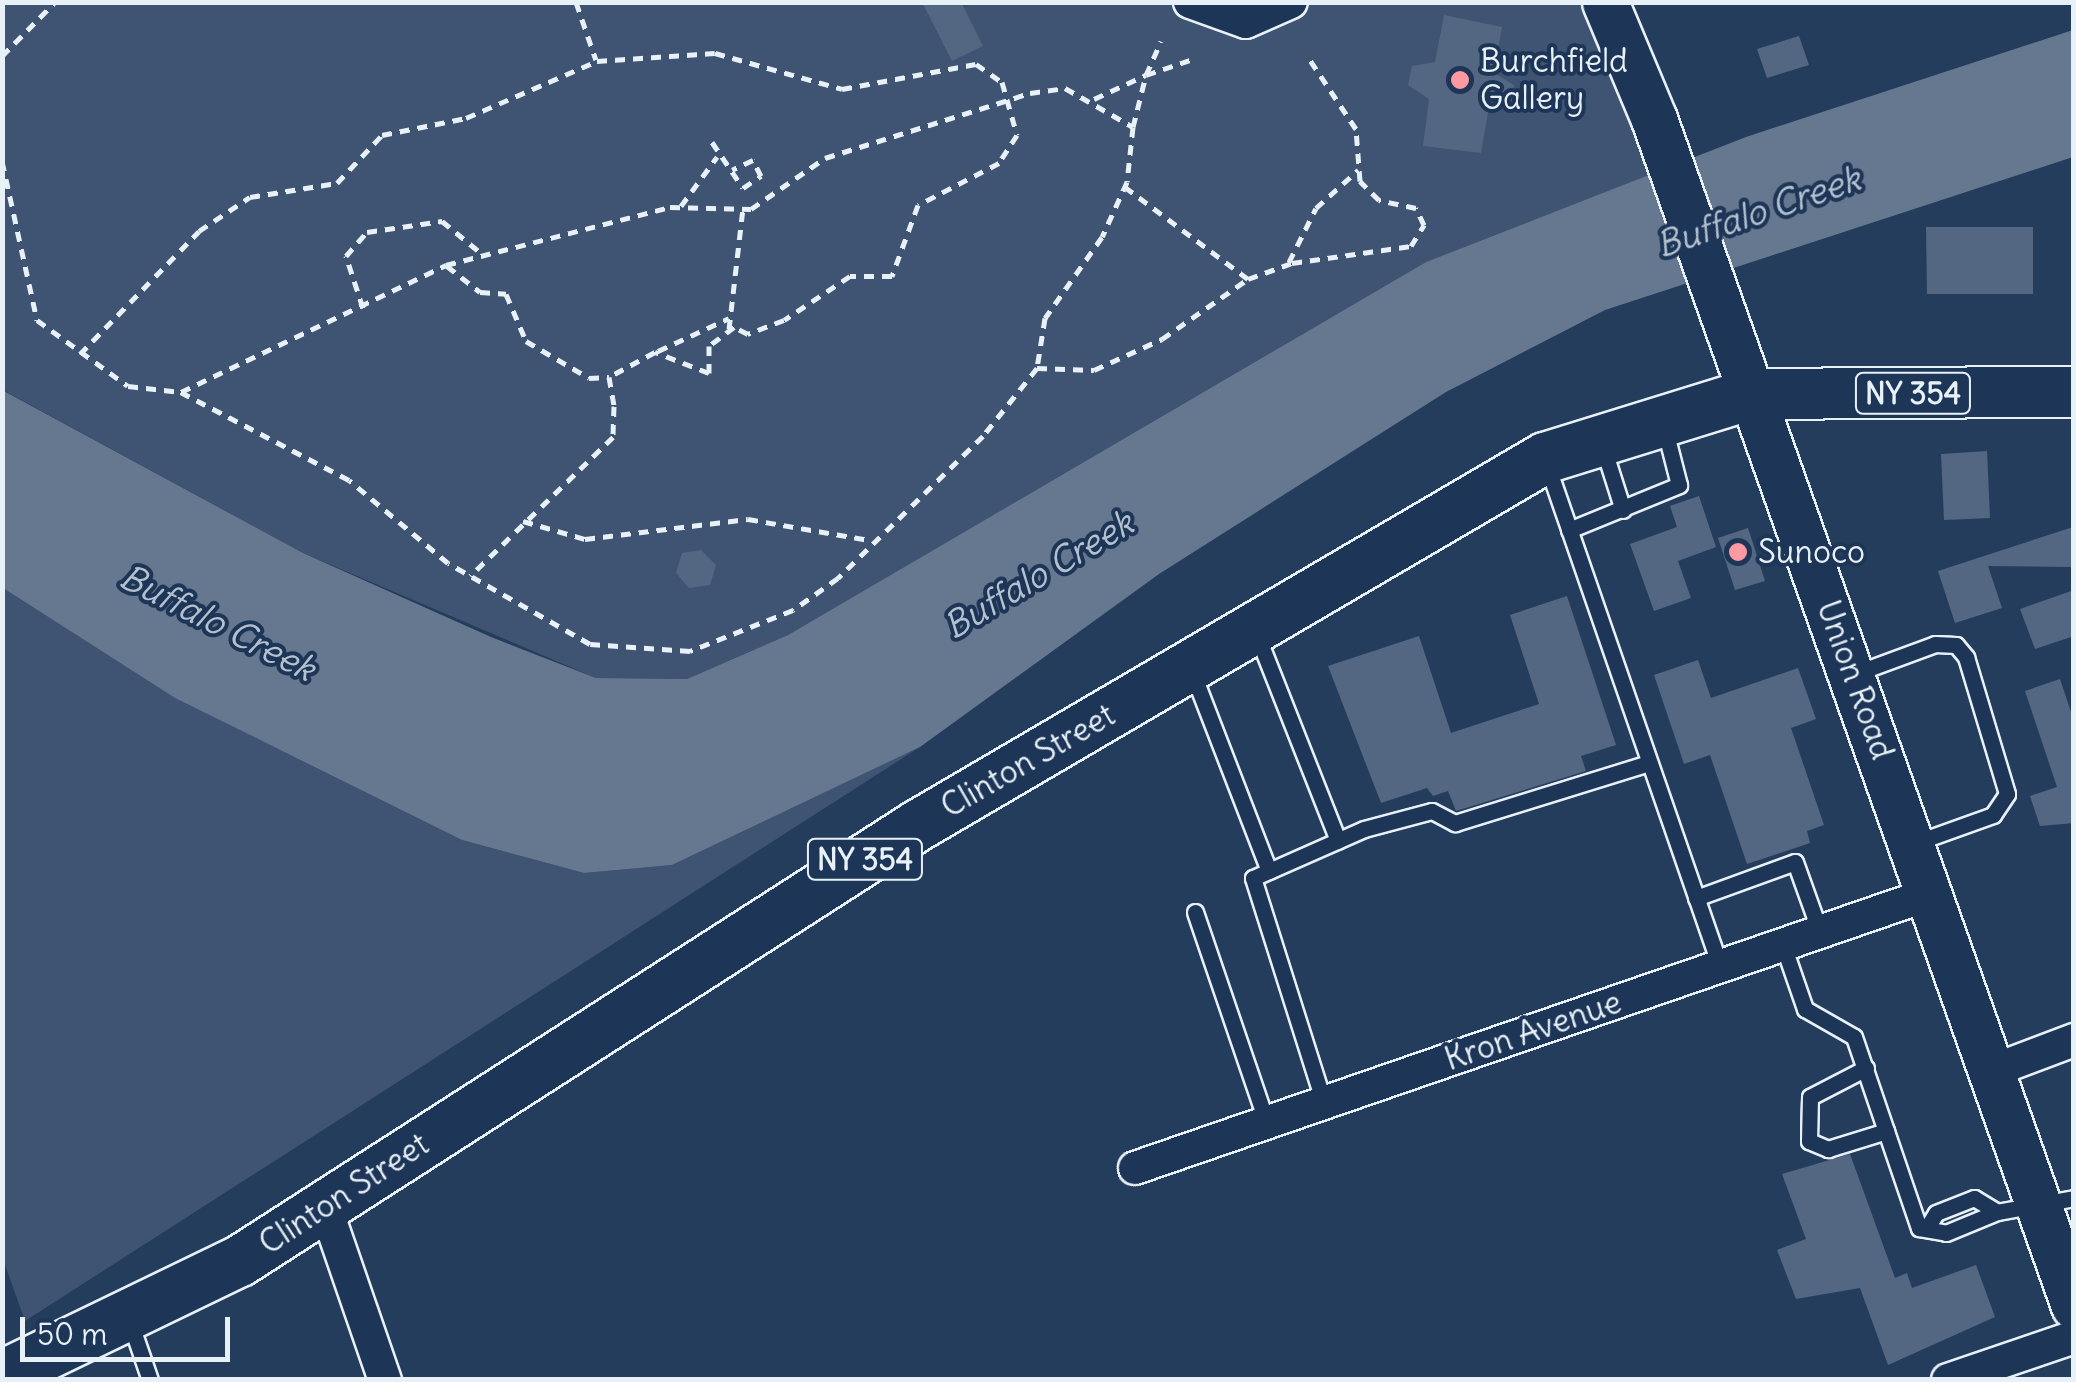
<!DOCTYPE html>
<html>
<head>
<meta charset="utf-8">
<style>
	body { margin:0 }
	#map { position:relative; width:2076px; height:1382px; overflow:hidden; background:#253d5d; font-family:Delius,sans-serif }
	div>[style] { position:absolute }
	.green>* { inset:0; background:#3e5472 }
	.water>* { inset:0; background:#657890 }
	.building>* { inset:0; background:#536782 }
	.path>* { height:5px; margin-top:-2.5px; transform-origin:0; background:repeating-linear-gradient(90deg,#e8f1f8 0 10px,transparent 0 18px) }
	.roads { filter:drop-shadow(2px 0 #e8f1f8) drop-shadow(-2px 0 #e8f1f8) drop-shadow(0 2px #e8f1f8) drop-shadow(0 -2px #e8f1f8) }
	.service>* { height:15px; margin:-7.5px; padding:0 7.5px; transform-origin:7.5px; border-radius:7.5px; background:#1d3557 }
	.minor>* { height:32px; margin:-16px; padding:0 16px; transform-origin:16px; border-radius:16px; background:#1d3557 }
	.secondary>* { height:45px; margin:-22.5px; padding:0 22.5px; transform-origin:22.5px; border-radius:22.5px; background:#1d3557 }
	.primary>* { height:50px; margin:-25px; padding:0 25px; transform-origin:25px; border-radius:25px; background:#1d3557 }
	.dots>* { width:28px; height:28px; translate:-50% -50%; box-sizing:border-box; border:5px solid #1d3557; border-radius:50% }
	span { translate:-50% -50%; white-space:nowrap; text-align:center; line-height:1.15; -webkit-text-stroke:8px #1d3557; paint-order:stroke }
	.shield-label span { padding:2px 8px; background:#1d3557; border:2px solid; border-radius:8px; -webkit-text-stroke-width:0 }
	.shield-label { font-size:30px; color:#e8f1f8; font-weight:700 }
	.poi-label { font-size:32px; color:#e8f1f8 }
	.left { translate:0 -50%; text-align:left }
	.street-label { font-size:32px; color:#e8f1f8 }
	.water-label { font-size:35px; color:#b4c1ce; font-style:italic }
	.frame { position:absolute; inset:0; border:5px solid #e8f1f8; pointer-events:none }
	.scale { position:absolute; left:20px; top:1317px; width:210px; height:45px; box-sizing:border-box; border:5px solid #e8f1f8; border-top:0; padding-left:12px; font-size:30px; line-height:35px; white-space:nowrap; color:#e8f1f8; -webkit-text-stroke:8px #1d3557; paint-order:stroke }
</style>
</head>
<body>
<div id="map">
	<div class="green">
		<div style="clip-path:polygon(3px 3px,1601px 3px,1665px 169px,1426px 262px,788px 635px,687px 679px,596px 678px,303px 553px,3px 390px)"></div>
		<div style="clip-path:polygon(3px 588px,175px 698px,462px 840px,584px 873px,672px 865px,920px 747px,25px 1321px,3px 1259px)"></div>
	</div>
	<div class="water">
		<div style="clip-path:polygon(2073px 30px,2073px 157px,1605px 310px,1446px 392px,1159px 574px,920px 747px,672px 865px,584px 873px,462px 840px,175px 698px,3px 588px,2px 390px,303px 553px,491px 637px,596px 678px,687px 679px,788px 635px,1426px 262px,1746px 137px)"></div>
	</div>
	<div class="building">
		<div style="clip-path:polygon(922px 2px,961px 2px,983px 46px,952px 61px)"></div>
		<div style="clip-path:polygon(1444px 15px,1502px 27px,1494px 73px,1514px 85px,1511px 103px,1489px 107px,1481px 153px,1423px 146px,1429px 99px,1408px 85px,1412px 66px,1435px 62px)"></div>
		<div style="clip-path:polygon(1799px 36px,1809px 65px,1767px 78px,1757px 49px)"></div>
		<div style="clip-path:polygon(1926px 227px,2033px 227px,2033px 294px,1927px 294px)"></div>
		<div style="clip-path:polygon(1987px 451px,1990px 518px,1944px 520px,1941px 454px)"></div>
		<div style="clip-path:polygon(1699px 496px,1716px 547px,1678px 561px,1691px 598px,1654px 611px,1630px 544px,1677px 527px,1670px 506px)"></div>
		<div style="clip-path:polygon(2073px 527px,2072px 567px,1988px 566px,2002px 608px,1955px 623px,1938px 571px)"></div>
		<div style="clip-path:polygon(1748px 528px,1765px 581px,1735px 590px,1718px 538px)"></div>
		<div style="clip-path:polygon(701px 550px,716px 565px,710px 585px,689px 588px,676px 573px,682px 553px)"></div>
		<div style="clip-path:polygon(2074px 590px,2074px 636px,2035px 649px,2020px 609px)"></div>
		<div style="clip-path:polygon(1567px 596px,1616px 745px,1581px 756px,1586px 771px,1456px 811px,1448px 791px,1433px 796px,1427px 788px,1381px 803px,1328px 666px,1419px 636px,1451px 733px,1539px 704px,1510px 615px)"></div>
		<div style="clip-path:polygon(1698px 660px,1711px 698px,1798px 668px,1816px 719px,1791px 728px,1824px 825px,1807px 831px,1810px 843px,1747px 864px,1710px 755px,1684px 764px,1654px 675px)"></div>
		<div style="clip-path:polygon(2060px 679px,2074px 721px,2074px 823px,2040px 826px,2030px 796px,2057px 787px,2025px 691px)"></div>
		<div style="clip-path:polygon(1850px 1154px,1895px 1278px,1907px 1273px,1912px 1288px,1976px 1265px,1995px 1317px,1888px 1365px,1860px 1288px,1796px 1299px,1777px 1250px,1806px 1239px,1782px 1174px)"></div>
	</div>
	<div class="path">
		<div style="left:576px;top:2px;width:61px;rotate:71deg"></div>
		<div style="left:2px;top:56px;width:76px;rotate:-45.5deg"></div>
		<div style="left:1094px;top:99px;width:57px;rotate:-24.8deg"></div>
		<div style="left:1146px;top:75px;width:37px;rotate:-66deg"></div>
		<div style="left:1133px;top:127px;width:54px;rotate:-76deg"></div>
		<div style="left:1146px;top:75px;width:50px;rotate:-18.8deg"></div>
		<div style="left:712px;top:142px;width:55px;rotate:56deg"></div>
		<div style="left:743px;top:188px;width:22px;rotate:-34deg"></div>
		<div style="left:761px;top:176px;width:18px;rotate:-117deg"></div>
		<div style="left:753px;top:160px;width:23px;rotate:155deg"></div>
		<div style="left:2px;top:161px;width:163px;rotate:77.6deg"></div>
		<div style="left:37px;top:320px;width:112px;rotate:36deg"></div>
		<div style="left:128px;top:386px;width:53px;rotate:6.5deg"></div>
		<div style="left:181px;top:392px;width:294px;rotate:-25.6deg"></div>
		<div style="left:446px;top:265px;width:231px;rotate:-14.5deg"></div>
		<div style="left:670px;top:207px;width:81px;rotate:1.4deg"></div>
		<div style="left:751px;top:209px;width:90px;rotate:-34.6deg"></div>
		<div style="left:825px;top:158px;width:215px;rotate:-17.6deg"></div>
		<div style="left:1030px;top:93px;width:35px;rotate:-8deg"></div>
		<div style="left:1065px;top:88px;width:78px;rotate:29.8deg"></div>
		<div style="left:1133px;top:127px;width:55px;rotate:96.2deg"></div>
		<div style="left:1127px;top:182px;width:60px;rotate:114.4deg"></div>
		<div style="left:1102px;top:237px;width:99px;rotate:125.1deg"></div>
		<div style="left:1045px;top:318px;width:51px;rotate:99.1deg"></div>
		<div style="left:1037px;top:368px;width:87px;rotate:128.5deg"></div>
		<div style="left:983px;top:436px;width:203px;rotate:135.6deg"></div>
		<div style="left:838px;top:578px;width:55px;rotate:144.6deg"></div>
		<div style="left:793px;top:610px;width:111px;rotate:158.3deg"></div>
		<div style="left:690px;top:651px;width:100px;rotate:-176deg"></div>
		<div style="left:590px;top:644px;width:163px;rotate:-150.3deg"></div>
		<div style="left:448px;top:563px;width:129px;rotate:-140deg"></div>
		<div style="left:349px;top:480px;width:190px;rotate:-152.4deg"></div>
		<div style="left:681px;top:206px;width:61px;rotate:-53.7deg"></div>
		<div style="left:1289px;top:262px;width:60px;rotate:-63.4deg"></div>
		<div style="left:1316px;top:208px;width:57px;rotate:-42.1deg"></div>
		<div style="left:447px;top:266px;width:42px;rotate:38.2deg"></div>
		<div style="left:480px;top:292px;width:26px;rotate:4deg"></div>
		<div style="left:506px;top:294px;width:51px;rotate:66.9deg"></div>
		<div style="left:526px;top:341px;width:73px;rotate:30.4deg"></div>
		<div style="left:589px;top:378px;width:20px;rotate:-3deg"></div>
		<div style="left:609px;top:377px;width:29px;rotate:80deg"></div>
		<div style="left:614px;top:406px;width:31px;rotate:92deg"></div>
		<div style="left:613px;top:437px;width:199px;rotate:135.8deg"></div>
		<div style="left:1248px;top:279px;width:47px;rotate:-20deg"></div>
		<div style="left:1292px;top:263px;width:120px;rotate:-8.1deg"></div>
		<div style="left:1411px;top:246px;width:25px;rotate:-58deg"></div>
		<div style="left:1424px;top:225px;width:19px;rotate:-115deg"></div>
		<div style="left:1416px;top:208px;width:38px;rotate:-168deg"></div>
		<div style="left:1379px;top:200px;width:27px;rotate:-135deg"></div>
		<div style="left:1360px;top:181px;width:52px;rotate:-94.4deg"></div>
		<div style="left:1356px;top:129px;width:83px;rotate:-123.7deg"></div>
		<div style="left:363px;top:308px;width:55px;rotate:-108.1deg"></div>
		<div style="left:346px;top:256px;width:32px;rotate:-49deg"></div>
		<div style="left:367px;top:232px;width:76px;rotate:-8.3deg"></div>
		<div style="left:442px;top:221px;width:50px;rotate:39.4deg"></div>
		<div style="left:729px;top:329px;width:122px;rotate:-83.4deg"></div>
		<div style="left:658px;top:351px;width:78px;rotate:-24.9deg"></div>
		<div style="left:80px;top:354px;width:171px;rotate:-45.9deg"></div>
		<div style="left:199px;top:231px;width:61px;rotate:-33.7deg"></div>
		<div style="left:250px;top:197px;width:88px;rotate:-9.1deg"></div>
		<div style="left:337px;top:183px;width:66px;rotate:-46.8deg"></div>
		<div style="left:382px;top:135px;width:86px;rotate:-11.4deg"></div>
		<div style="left:466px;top:118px;width:143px;rotate:-23.5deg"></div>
		<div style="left:597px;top:61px;width:118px;rotate:-3.9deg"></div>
		<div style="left:715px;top:53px;width:132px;rotate:15.8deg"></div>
		<div style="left:842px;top:89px;width:136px;rotate:-10.6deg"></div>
		<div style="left:976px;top:64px;width:32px;rotate:35deg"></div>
		<div style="left:1002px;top:82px;width:55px;rotate:74.2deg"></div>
		<div style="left:1017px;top:135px;width:33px;rotate:123deg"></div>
		<div style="left:999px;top:163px;width:91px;rotate:152.6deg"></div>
		<div style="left:918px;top:205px;width:76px;rotate:110.1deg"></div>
		<div style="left:892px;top:276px;width:42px;rotate:180deg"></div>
		<div style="left:850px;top:276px;width:79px;rotate:146.3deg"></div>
		<div style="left:784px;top:320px;width:39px;rotate:159deg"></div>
		<div style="left:748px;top:334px;width:16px;rotate:-153deg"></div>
		<div style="left:734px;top:327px;width:31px;rotate:143deg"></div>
		<div style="left:709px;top:346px;width:27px;rotate:90deg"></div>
		<div style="left:709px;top:373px;width:58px;rotate:-158.7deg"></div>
		<div style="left:655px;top:352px;width:52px;rotate:151.5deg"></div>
		<div style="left:1037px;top:368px;width:57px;rotate:2deg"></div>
		<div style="left:1094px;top:370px;width:75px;rotate:-24.5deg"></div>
		<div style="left:1162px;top:339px;width:105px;rotate:-34.9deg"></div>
		<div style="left:1248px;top:279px;width:154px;rotate:-143.2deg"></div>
		<div style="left:523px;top:521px;width:65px;rotate:16.2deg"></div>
		<div style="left:585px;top:539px;width:164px;rotate:-7deg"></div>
		<div style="left:748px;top:519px;width:123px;rotate:9.8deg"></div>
	</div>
	<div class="roads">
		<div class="service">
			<div style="left:1603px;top:447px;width:66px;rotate:72.4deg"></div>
			<div style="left:1547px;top:465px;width:530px;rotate:70.95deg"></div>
			<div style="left:1569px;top:530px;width:119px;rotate:-22.2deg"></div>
			<div style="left:1679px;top:485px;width:57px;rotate:-104.3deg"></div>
			<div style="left:1257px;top:635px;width:221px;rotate:68.5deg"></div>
			<div style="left:1193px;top:674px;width:211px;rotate:68.9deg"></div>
			<div style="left:1854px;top:674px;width:86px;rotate:-20.3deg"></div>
			<div style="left:1935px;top:644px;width:21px;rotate:3deg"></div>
			<div style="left:1956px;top:645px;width:16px;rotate:50deg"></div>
			<div style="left:1966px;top:657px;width:143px;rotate:73.3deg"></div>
			<div style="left:2007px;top:794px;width:25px;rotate:124deg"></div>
			<div style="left:1993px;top:815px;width:83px;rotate:160.3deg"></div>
			<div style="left:1696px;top:898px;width:105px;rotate:-20deg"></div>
			<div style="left:1795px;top:862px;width:74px;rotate:70.3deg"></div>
			<div style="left:1195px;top:912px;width:223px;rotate:71.2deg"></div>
			<div style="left:1783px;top:945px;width:68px;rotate:71deg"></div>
			<div style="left:1805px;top:1009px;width:56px;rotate:29.7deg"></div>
			<div style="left:1854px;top:1037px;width:202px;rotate:71.2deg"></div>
			<div style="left:1919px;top:1228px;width:27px;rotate:10deg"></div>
			<div style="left:1946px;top:1233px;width:55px;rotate:-22.4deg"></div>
			<div style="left:1997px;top:1212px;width:78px;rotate:-10.3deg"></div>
			<div style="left:1866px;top:1068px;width:63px;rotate:152.6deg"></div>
			<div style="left:1810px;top:1097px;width:44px;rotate:91.3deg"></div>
			<div style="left:1809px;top:1141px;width:21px;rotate:23deg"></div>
			<div style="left:1828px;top:1149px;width:61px;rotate:-17.2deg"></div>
			<div style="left:1324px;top:1103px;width:236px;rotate:-107.5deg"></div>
			<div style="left:1253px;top:878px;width:121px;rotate:-23.8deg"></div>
			<div style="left:1364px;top:829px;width:70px;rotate:-14.8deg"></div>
			<div style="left:1432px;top:811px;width:26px;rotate:28deg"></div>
			<div style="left:1455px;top:823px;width:203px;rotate:-17.2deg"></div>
			<div style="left:1928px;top:1226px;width:15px;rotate:-58deg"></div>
			<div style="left:1936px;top:1213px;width:41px;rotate:-21.5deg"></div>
			<div style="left:1974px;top:1198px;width:27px;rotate:31deg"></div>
			<div style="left:129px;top:1319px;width:65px;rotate:71deg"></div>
		</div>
		<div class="minor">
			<div style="left:1190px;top:2px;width:59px;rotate:19.7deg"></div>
			<div style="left:1246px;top:22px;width:49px;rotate:-24deg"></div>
			<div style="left:1992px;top:1071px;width:88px;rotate:-20.7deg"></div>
			<div style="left:1135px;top:1168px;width:841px;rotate:-19.02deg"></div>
			<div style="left:325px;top:1206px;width:184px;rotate:71deg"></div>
			<div style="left:1948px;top:1380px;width:133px;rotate:-18.8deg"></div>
		</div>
		<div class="secondary">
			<div style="left:1605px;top:2px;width:127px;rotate:67.3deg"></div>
			<div style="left:1654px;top:119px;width:1259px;rotate:70.51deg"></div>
		</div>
		<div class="primary">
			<div style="left:2px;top:1376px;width:264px;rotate:-25.8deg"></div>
			<div style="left:240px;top:1261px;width:805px;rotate:-32.72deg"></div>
			<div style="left:917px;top:826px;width:728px;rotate:-30.37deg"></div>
			<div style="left:1545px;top:458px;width:217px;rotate:-17.2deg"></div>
			<div style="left:1752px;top:394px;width:322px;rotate:-0.4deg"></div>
		</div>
	</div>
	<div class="dots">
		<div style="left:1460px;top:80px;background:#ff9aa2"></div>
		<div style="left:1738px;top:552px;background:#ff9aa2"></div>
	</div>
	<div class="shield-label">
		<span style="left:1913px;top:393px">NY 354</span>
		<span style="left:865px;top:859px">NY 354</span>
	</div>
	<div class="poi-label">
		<span class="left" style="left:1480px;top:80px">Burchfield<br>Gallery</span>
		<span class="left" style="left:1758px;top:552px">Sunoco</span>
	</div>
	<div class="street-label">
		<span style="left:1855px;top:680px;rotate:70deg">Union Road</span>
		<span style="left:1028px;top:761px;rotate:-30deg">Clinton Street</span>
		<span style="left:1533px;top:1031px;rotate:-19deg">Kron Avenue</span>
		<span style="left:344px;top:1194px;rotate:-33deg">Clinton Street</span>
	</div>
	<div class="water-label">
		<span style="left:1758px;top:211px;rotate:-19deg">Buffalo Creek</span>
		<span style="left:1038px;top:574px;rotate:-31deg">Buffalo Creek</span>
		<span style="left:218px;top:622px;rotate:27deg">Buffalo Creek</span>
	</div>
	<div class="frame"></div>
	<div class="scale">50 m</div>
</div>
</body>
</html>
